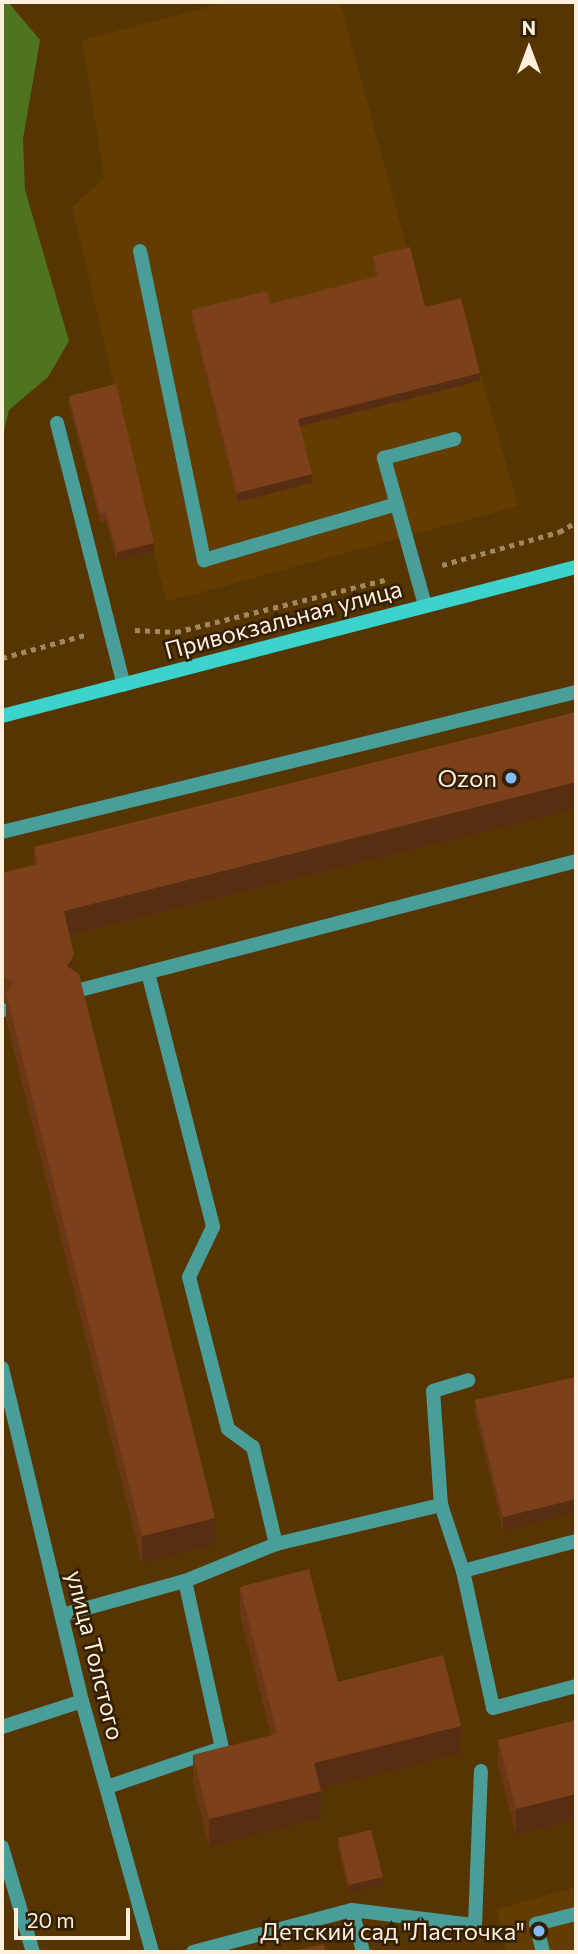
<!DOCTYPE html>
<html>
<head>
<meta charset="utf-8">
<style>
	body { margin:0 }
	#map { position:relative; width:578px; height:1954px; overflow:hidden; background:#563500; font-family:Commissioner,sans-serif }
	div>[style] { position:absolute }
	.built>* { inset:0; background:#623c00 }
	.forest>* { inset:0; background:#4e741f }
	.path>* { height:4.5px; margin-top:-2.25px; transform-origin:0; background:repeating-linear-gradient(90deg,#a18862 0 5px,transparent 0 10px) }
	.service>* { height:14px; margin:-7px; padding:0 7px; transform-origin:7px; border-radius:7px; background:#4a9e99 }
	.minor>* { height:14px; margin:-7px; padding:0 7px; transform-origin:7px; border-radius:7px; background:#4a9e99 }
	.secondary>* { height:14px; margin:-7px; padding:0 7px; transform-origin:7px; border-radius:7px; background:#3dd3cd }
	.wall>* { inset:0; background:#6b3816 }
	.shaded-wall>* { inset:0; background:#572e12 }
	.building>* { inset:0; background:#7c411a }
	.dots>* { width:19px; height:19px; translate:-50% -50%; box-sizing:border-box; border:4px solid #331f06; border-radius:50% }
	span { translate:-50% -50%; white-space:nowrap; text-align:center; line-height:1.15; -webkit-text-stroke:5px #331f06; paint-order:stroke }
	.street-label { font-size:24px; color:#ffefdd }
	.poi-label { font-size:24px; color:#ffefdd }
	.right { translate:-100% -50%; text-align:right }
	.frame { position:absolute; inset:0; border:4px solid #ffefdd; pointer-events:none }
	.north { position:absolute; left:494px; top:14px; width:70px; height:70px; -webkit-text-stroke:5px #331f06; paint-order:stroke; rotate:0deg; font-size:19px; font-weight:700; line-height:28px; text-align:center; color:#ffefdd }
	.north::after { content:''; display:block; margin:auto; width:24px; height:32px; background:#ffefdd; clip-path:polygon(50% 0,100% 100%,50% 72%,0 100%) }
	.scale { position:absolute; left:14px; top:1908px; width:116px; height:32px; box-sizing:border-box; border:4px solid #ffefdd; border-top:0; padding-left:9px; font-size:21px; line-height:24px; white-space:nowrap; color:#ffefdd; -webkit-text-stroke:5px #331f06; paint-order:stroke }
</style>
</head>
<body>
<div id="map">
	<div class="built">
		<div style="clip-path:polygon(229px 2px,340px 2px,425px 315px,461px 306px,518px 506px,166px 602px,72px 207px,104px 178px,82px 40px)"></div>
		<div style="clip-path:polygon(576px 1887px,576px 1952px,506px 1952px,496px 1909px)"></div>
	</div>
	<div class="forest">
		<div style="clip-path:polygon(2px 2px,8px 2px,40px 40px,23px 139px,25px 190px,69px 341px,48px 377px,9px 410px,2px 439px)"></div>
	</div>
	<div class="path">
		<div style="left:442px;top:565px;width:122px;rotate:-15.8deg"></div>
		<div style="left:559px;top:532px;width:20px;rotate:-30deg"></div>
		<div style="left:135px;top:630px;width:41px;rotate:2.8deg"></div>
		<div style="left:176px;top:632px;width:219px;rotate:-14deg"></div>
		<div style="left:2px;top:658px;width:86px;rotate:-15.5deg"></div>
	</div>
	<div class="service">
		<div style="left:140px;top:251px;width:316px;rotate:78.3deg"></div>
		<div style="left:204px;top:560px;width:201px;rotate:-16.2deg"></div>
		<div style="left:57px;top:423px;width:270px;rotate:75.7deg"></div>
		<div style="left:425px;top:605px;width:153px;rotate:-105.6deg"></div>
		<div style="left:384px;top:458px;width:73px;rotate:-15deg"></div>
		<div style="left:2px;top:832px;width:591px;rotate:-13.71deg"></div>
		<div style="left:148px;top:973px;width:262px;rotate:75.6deg"></div>
		<div style="left:213px;top:1227px;width:55px;rotate:115.6deg"></div>
		<div style="left:189px;top:1277px;width:157px;rotate:75.6deg"></div>
		<div style="left:228px;top:1429px;width:31px;rotate:36deg"></div>
		<div style="left:253px;top:1447px;width:100px;rotate:76.7deg"></div>
		<div style="left:76px;top:991px;width:517px;rotate:-14.57deg"></div>
		<div style="left:2px;top:1010px;width:1px"></div>
		<div style="left:441px;top:1505px;width:114px;rotate:-94deg"></div>
		<div style="left:433px;top:1391px;width:37px;rotate:-17deg"></div>
		<div style="left:463px;top:1571px;width:117px;rotate:-14.9deg"></div>
		<div style="left:62px;top:1615px;width:128px;rotate:-15.5deg"></div>
		<div style="left:185px;top:1581px;width:98px;rotate:-22.1deg"></div>
		<div style="left:276px;top:1544px;width:170px;rotate:-13.3deg"></div>
		<div style="left:441px;top:1505px;width:70px;rotate:71.6deg"></div>
		<div style="left:463px;top:1571px;width:140px;rotate:77.6deg"></div>
		<div style="left:493px;top:1708px;width:86px;rotate:-14.8deg"></div>
		<div style="left:2px;top:1727px;width:84px;rotate:-18deg"></div>
		<div style="left:107px;top:1787px;width:121px;rotate:-18.7deg"></div>
		<div style="left:222px;top:1748px;width:171px;rotate:-102.5deg"></div>
		<div style="left:2px;top:1847px;width:109px;rotate:73.6deg"></div>
		<div style="left:352px;top:1910px;width:43px;rotate:75.3deg"></div>
		<div style="left:193px;top:1952px;width:164px;rotate:-14.8deg"></div>
		<div style="left:352px;top:1910px;width:124px;rotate:7deg"></div>
		<div style="left:475px;top:1925px;width:154px;rotate:-87.8deg"></div>
		<div style="left:543px;top:1952px;width:29px;rotate:-104deg"></div>
		<div style="left:536px;top:1924px;width:41px;rotate:-14deg"></div>
	</div>
	<div class="minor">
		<div style="left:2px;top:1368px;width:342px;rotate:76.5deg"></div>
		<div style="left:82px;top:1701px;width:261px;rotate:74.4deg"></div>
	</div>
	<div class="secondary">
		<div style="left:2px;top:716px;width:593px;rotate:-14.55deg"></div>
	</div>
	<div class="wall">
		<div style="clip-path:polygon(373px 256px,425px 307px,480px 381px,300px 427px,312px 483px,237px 502px,191px 318px,191px 310px,270px 304px,376px 277px,373px 264px)"></div>
		<div style="clip-path:polygon(69px 396px,154px 551px,117px 561px,106px 521px,100px 522px,69px 404px)"></div>
		<div style="clip-path:polygon(576px 809px,69px 936px,74px 971px,215px 1545px,142px 1563px,6px 1019px,6px 1004px,2px 1001px,2px 873px,34px 865px,34px 847px)"></div>
		<div style="clip-path:polygon(576px 1377px,576px 1513px,503px 1531px,475px 1414px,475px 1400px)"></div>
		<div style="clip-path:polygon(240px 1587px,338px 1682px,461px 1753px,321px 1789px,321px 1818px,209px 1847px,193px 1783px,193px 1755px,271px 1735px,240px 1615px)"></div>
		<div style="clip-path:polygon(576px 1720px,576px 1820px,516px 1835px,498px 1766px,498px 1740px)"></div>
		<div style="clip-path:polygon(338px 1838px,383px 1886px,349px 1893px,338px 1847px)"></div>
	</div>
	<div class="shaded-wall">
		<div style="clip-path:polygon(480px 373px,480px 381px,298px 427px,298px 419px)"></div>
		<div style="clip-path:polygon(312px 474px,312px 483px,237px 502px,237px 493px)"></div>
		<div style="clip-path:polygon(154px 543px,154px 551px,117px 561px,117px 552px)"></div>
		<div style="clip-path:polygon(576px 782px,576px 809px,64px 937px,64px 911px)"></div>
		<div style="clip-path:polygon(74px 955px,74px 982px,67px 966px)"></div>
		<div style="clip-path:polygon(576px 1499px,576px 1513px,503px 1531px,503px 1517px)"></div>
		<div style="clip-path:polygon(215px 1518px,215px 1545px,142px 1563px,142px 1536px)"></div>
		<div style="clip-path:polygon(461px 1726px,461px 1753px,314px 1791px,314px 1763px)"></div>
		<div style="clip-path:polygon(321px 1791px,321px 1818px,209px 1847px,209px 1819px)"></div>
		<div style="clip-path:polygon(576px 1794px,576px 1820px,516px 1835px,516px 1809px)"></div>
		<div style="clip-path:polygon(383px 1877px,383px 1886px,349px 1893px,349px 1885px)"></div>
	</div>
	<div class="building">
		<div style="clip-path:polygon(410px 247px,425px 307px,461px 298px,480px 373px,298px 419px,312px 474px,237px 493px,191px 310px,267px 291px,270px 304px,378px 276px,373px 256px)"></div>
		<div style="clip-path:polygon(116px 384px,154px 543px,117px 552px,106px 512px,100px 514px,69px 396px)"></div>
		<div style="clip-path:polygon(576px 712px,576px 782px,64px 911px,74px 955px,67px 966px,79px 974px,215px 1518px,142px 1536px,6px 993px,13px 983px,2px 975px,2px 873px,38px 864px,34px 847px)"></div>
		<div style="clip-path:polygon(576px 1377px,576px 1499px,503px 1517px,475px 1400px)"></div>
		<div style="clip-path:polygon(309px 1569px,338px 1682px,443px 1655px,461px 1726px,314px 1763px,321px 1791px,209px 1819px,193px 1755px,277px 1734px,240px 1587px)"></div>
		<div style="clip-path:polygon(576px 1720px,576px 1794px,516px 1809px,498px 1740px)"></div>
		<div style="clip-path:polygon(371px 1830px,383px 1877px,349px 1885px,338px 1838px)"></div>
		<div style="clip-path:polygon(324px 1944px,326px 1952px,289px 1952px)"></div>
	</div>
	<div class="dots">
		<div style="left:511px;top:778px;background:#82bcfa"></div>
		<div style="left:539px;top:1931px;background:#82bcfa"></div>
	</div>
	<div class="street-label">
		<span style="left:283px;top:619px;rotate:-15deg">Привокзальная улица</span>
		<span style="left:96px;top:1655px;rotate:76deg">улица Толстого</span>
	</div>
	<div class="poi-label">
		<span class="right" style="left:497px;top:778px">Ozon</span>
		<span class="right" style="left:525px;top:1931px">Детский сад "Ласточка"</span>
	</div>
	<div class="frame"></div>
	<div class="north">N</div>
	<div class="scale">20 m</div>
</div>
</body>
</html>
